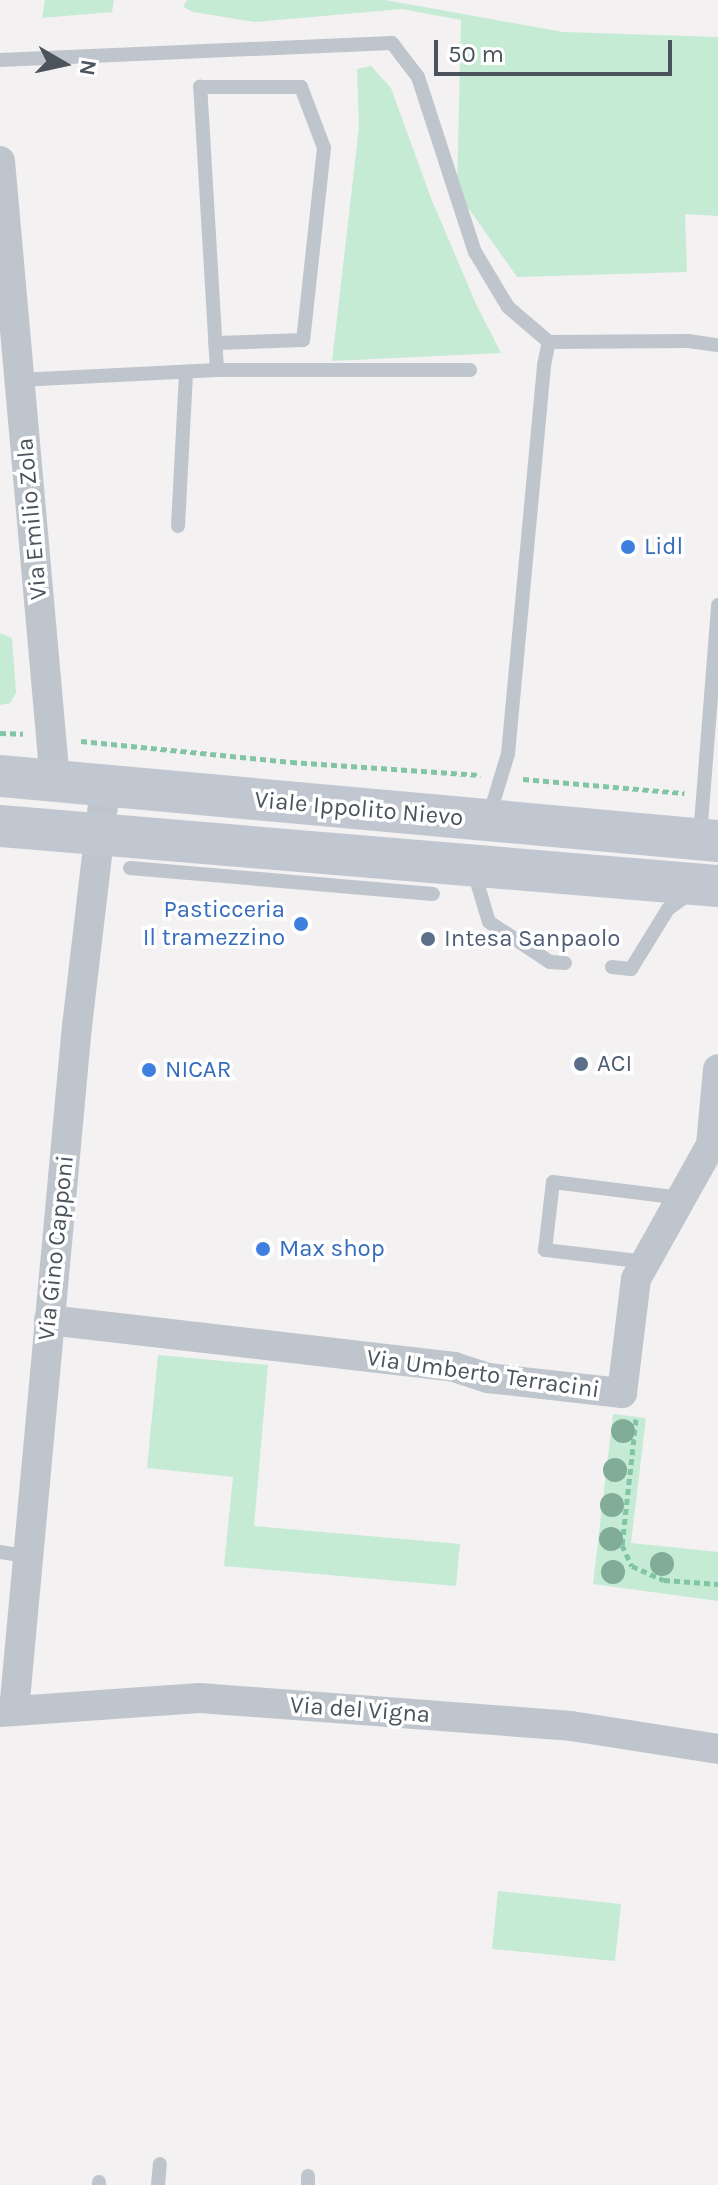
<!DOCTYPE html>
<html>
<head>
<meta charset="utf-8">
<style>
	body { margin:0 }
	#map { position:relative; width:718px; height:2185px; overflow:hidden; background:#f3f1f1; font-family:Karla,sans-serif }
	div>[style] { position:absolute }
	.green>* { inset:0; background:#c6ebd5 }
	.path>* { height:5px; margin-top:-2.5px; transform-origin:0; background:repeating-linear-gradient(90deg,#82c5a5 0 6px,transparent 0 10px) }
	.service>* { height:14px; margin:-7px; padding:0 7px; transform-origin:7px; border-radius:7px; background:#bfc5cc }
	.minor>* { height:30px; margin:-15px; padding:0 15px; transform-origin:15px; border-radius:15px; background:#bfc5cc }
	.secondary>* { height:42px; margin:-21px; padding:0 21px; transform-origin:21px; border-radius:21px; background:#c0c7d0 }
	.trees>* { width:24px; height:24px; margin:-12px; border-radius:50%; background:#81ad98 }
	.dots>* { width:22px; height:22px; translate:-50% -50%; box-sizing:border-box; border:4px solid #fff; border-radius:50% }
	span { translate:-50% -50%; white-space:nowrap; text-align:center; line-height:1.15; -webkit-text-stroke:7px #fff; paint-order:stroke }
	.street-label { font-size:24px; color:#4b545c }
	.shop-label { font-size:24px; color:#366cbe }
	.left { translate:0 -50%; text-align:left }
	.right { translate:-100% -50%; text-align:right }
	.service-label { font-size:24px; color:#4e5e75 }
	.north { position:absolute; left:24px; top:24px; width:80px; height:80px; -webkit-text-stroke:6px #fff; paint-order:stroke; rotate:99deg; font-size:22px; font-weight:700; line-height:32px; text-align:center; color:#4b545c }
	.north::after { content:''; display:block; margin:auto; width:28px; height:36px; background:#4b545c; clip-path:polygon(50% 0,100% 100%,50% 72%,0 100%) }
	.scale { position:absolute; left:434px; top:40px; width:238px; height:36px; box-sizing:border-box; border:4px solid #4b545c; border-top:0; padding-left:10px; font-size:24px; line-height:28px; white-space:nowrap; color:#4b545c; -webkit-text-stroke:6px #fff; paint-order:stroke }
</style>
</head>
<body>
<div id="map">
	<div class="green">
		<div style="clip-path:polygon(45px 0,114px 0,112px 12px,42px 18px)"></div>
		<div style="clip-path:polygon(187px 0,385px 0,563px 32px,718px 37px,718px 216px,685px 214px,687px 272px,517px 277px,457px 192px,461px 20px,402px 9px,255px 22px,193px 12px,183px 7px)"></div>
		<div style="clip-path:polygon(371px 66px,391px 88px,431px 198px,476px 304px,501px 353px,332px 361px,359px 127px,357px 69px)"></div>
		<div style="clip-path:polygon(0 633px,12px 638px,16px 693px,10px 703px,0 705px)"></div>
		<div style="clip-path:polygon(158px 1355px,268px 1365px,254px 1526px,460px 1544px,456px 1586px,224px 1566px,233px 1477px,147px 1468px)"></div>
		<div style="clip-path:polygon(613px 1414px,646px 1418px,631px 1543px,718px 1552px,718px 1601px,593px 1584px)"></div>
		<div style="clip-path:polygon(498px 1891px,621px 1904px,615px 1961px,492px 1949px)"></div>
	</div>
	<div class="path">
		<div style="left:0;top:733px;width:23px;rotate:2deg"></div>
		<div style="left:81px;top:741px;width:211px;rotate:5.7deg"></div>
		<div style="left:291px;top:762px;width:190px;rotate:3.9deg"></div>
		<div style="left:523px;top:779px;width:162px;rotate:5deg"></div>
		<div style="left:636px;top:1419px;width:127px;rotate:96.3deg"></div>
		<div style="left:622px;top:1545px;width:23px;rotate:65deg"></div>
		<div style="left:632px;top:1566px;width:35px;rotate:24deg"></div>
		<div style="left:664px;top:1580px;width:54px;rotate:4.2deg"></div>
	</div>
	<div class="service">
		<div style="left:0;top:60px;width:392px;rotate:-2.5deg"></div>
		<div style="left:392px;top:43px;width:43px;rotate:52.6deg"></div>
		<div style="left:418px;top:77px;width:184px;rotate:72deg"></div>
		<div style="left:475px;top:252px;width:64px;rotate:59deg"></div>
		<div style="left:508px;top:307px;width:54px;rotate:40.5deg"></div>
		<div style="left:549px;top:342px;width:139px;rotate:-0.4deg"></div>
		<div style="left:688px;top:341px;width:30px;rotate:8deg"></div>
		<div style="left:217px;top:370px;width:253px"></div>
		<div style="left:19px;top:380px;width:198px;rotate:-2.9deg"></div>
		<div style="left:217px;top:370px;width:284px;rotate:-93.4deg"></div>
		<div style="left:200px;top:87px;width:101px"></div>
		<div style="left:301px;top:87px;width:65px;rotate:69.3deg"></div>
		<div style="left:324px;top:148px;width:193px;rotate:96.2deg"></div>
		<div style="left:303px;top:340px;width:88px;rotate:178deg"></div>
		<div style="left:178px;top:526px;width:154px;rotate:-87deg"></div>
		<div style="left:485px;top:814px;width:14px;rotate:-54deg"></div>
		<div style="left:493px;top:803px;width:51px;rotate:-73deg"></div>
		<div style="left:508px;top:754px;width:391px;rotate:-84.7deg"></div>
		<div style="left:544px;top:365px;width:24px;rotate:-78deg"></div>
		<div style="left:700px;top:836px;width:232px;rotate:-85.5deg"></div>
		<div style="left:130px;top:868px;width:304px;rotate:4.9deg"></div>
		<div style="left:473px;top:869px;width:55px;rotate:73.2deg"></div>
		<div style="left:489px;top:922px;width:73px;rotate:33.3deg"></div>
		<div style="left:550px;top:962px;width:15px;rotate:4deg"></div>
		<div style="left:612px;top:967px;width:19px;rotate:6deg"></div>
		<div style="left:631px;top:969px;width:70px;rotate:-58.3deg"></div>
		<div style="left:668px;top:909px;width:26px;rotate:-36deg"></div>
		<div style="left:646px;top:1262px;width:102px;rotate:-173.2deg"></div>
		<div style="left:545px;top:1250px;width:68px;rotate:-83.3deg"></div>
		<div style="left:553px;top:1182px;width:129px;rotate:7.1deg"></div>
		<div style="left:0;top:1552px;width:26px;rotate:9deg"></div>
		<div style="left:99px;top:2182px;width:3px;rotate:90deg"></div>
		<div style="left:158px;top:2185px;width:21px;rotate:-85deg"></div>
		<div style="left:308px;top:2185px;width:9px;rotate:-90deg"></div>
	</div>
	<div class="minor">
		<div style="left:0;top:161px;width:622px;rotate:84.93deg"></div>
		<div style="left:49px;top:1320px;width:408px;rotate:6.6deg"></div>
		<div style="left:454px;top:1367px;width:36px;rotate:18deg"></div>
		<div style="left:488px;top:1378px;width:135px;rotate:6.4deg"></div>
		<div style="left:622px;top:1393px;width:115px;rotate:-83deg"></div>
		<div style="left:636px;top:1279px;width:154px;rotate:-60.8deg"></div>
		<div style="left:711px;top:1145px;width:76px;rotate:-84.7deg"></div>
		<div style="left:14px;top:1711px;width:688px;rotate:-84.75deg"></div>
		<div style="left:77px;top:1026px;width:242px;rotate:-83.3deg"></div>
		<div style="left:0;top:1712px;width:200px;rotate:-4deg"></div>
		<div style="left:200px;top:1698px;width:372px;rotate:4.3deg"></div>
		<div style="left:571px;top:1726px;width:149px;rotate:8.9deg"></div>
	</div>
	<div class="secondary">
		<div style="left:0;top:776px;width:721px;rotate:5.17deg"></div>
		<div style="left:0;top:826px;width:721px;rotate:4.78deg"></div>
	</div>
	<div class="trees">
		<div style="left:623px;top:1431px"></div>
		<div style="left:615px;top:1470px"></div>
		<div style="left:612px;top:1505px"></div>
		<div style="left:611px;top:1539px"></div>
		<div style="left:662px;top:1564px"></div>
		<div style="left:613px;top:1572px"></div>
	</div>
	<div class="dots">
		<div style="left:628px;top:547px;background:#3f7fe0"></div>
		<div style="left:301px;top:924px;background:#3f7fe0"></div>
		<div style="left:428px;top:939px;background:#5c6f8a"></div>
		<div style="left:581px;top:1064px;background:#5c6f8a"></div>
		<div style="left:149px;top:1070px;background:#3f7fe0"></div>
		<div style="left:263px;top:1249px;background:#3f7fe0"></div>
	</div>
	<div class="street-label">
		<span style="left:32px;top:519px;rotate:-95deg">Via Emilio Zola</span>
		<span style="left:359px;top:809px;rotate:5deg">Viale Ippolito Nievo</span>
		<span style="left:56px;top:1248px;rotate:-84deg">Via Gino Capponi</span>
		<span style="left:483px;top:1374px;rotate:8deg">Via Umberto Terracini</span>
		<span style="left:360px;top:1710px;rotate:4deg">Via del Vigna</span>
	</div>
	<div class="shop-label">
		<span class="left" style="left:644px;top:547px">Lidl</span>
		<span class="right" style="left:285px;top:924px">Pasticceria<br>Il tramezzino</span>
		<span class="left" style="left:165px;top:1070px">NICAR</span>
		<span class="left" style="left:279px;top:1249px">Max shop</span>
	</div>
	<div class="service-label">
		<span class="left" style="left:444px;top:939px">Intesa Sanpaolo</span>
		<span class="left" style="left:597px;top:1064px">ACI</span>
	</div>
	<div class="north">N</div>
	<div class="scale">50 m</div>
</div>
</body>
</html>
